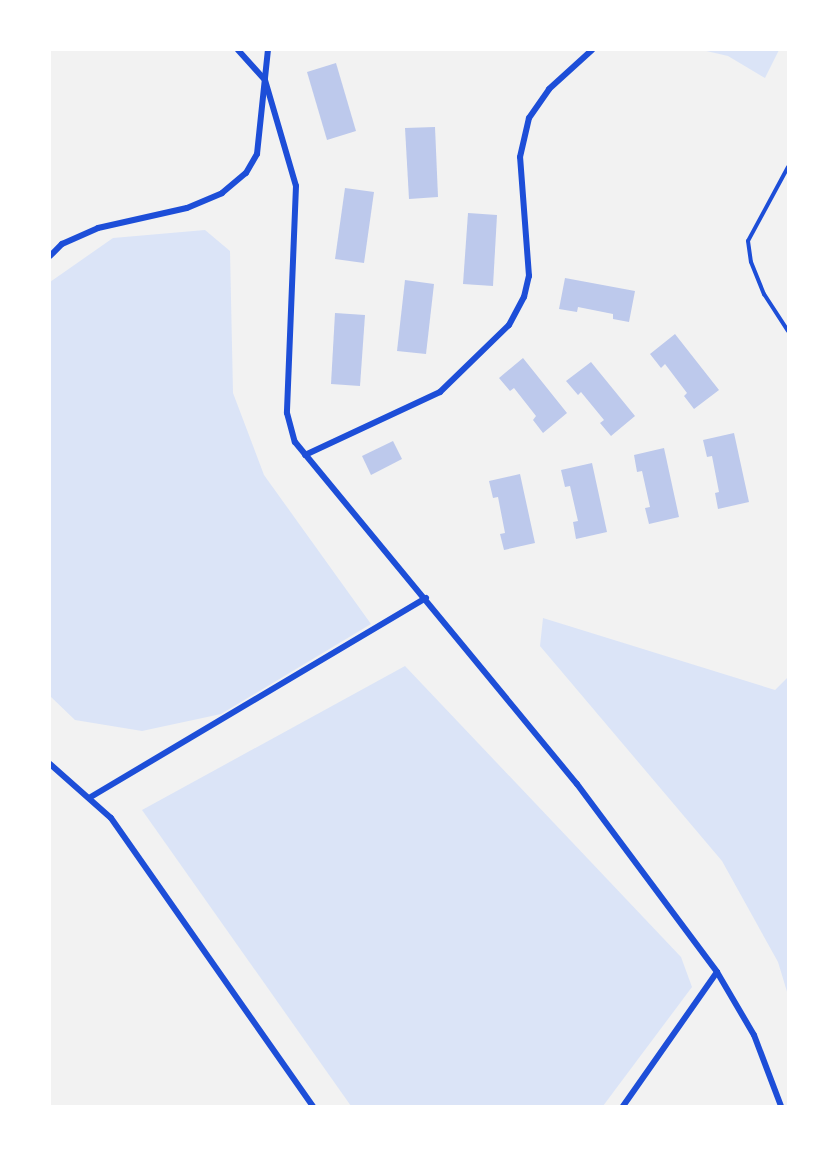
<!DOCTYPE html>
<html>
<head>
<meta charset="utf-8">
<style>
	body { margin:0 }
	#map { position:relative; width:838px; height:1156px; overflow:hidden; background:#f2f2f2; font-family:Arial,sans-serif }
	div>[style] { position:absolute }
	.green>* { inset:0; background:#dbe4f7 }
	.building>* { inset:0; background:#bdc9ec }
	.service>* { height:4px; margin:-2px; padding:0 2px; transform-origin:2px; border-radius:2px; background:#1d4ed8 }
	.minor>* { height:6px; margin:-3px; padding:0 3px; transform-origin:3px; border-radius:3px; background:#1d4ed8 }
	span { translate:-50% -50%; white-space:nowrap; text-align:center; line-height:1.15; -webkit-text-stroke:6px #fff; paint-order:stroke }
	.frame { position:absolute; inset:0; border:51px solid #fff; pointer-events:none }
</style>
</head>
<body>
<div id="map">
	<div class="green">
		<div style="clip-path:polygon(702px 50px,779px 50px,765px 78px,728px 56px)"></div>
		<div style="clip-path:polygon(205px 230px,230px 251px,233px 393px,264px 475px,371px 624px,221px 714px,142px 731px,75px 720px,50px 696px,50px 282px,113px 238px)"></div>
		<div style="clip-path:polygon(543px 618px,775px 690px,788px 677px,788px 995px,778px 962px,722px 861px,540px 646px)"></div>
		<div style="clip-path:polygon(405px 666px,681px 957px,692px 987px,603px 1106px,351px 1106px,142px 810px)"></div>
	</div>
	<div class="building">
		<div style="clip-path:polygon(336px 63px,356px 131px,327px 140px,307px 72px)"></div>
		<div style="clip-path:polygon(435px 127px,438px 197px,409px 199px,405px 128px)"></div>
		<div style="clip-path:polygon(345px 188px,374px 192px,364px 263px,335px 259px)"></div>
		<div style="clip-path:polygon(468px 213px,497px 215px,493px 286px,463px 284px)"></div>
		<div style="clip-path:polygon(565px 278px,635px 291px,629px 322px,613px 319px,613px 314px,578px 307px,577px 312px,559px 309px)"></div>
		<div style="clip-path:polygon(405px 280px,434px 284px,426px 354px,397px 351px)"></div>
		<div style="clip-path:polygon(335px 313px,365px 315px,360px 386px,331px 384px)"></div>
		<div style="clip-path:polygon(675px 334px,719px 390px,694px 409px,684px 396px,687px 393px,665px 364px,661px 368px,650px 354px)"></div>
		<div style="clip-path:polygon(523px 358px,567px 413px,543px 433px,533px 420px,536px 416px,514px 388px,510px 391px,499px 378px)"></div>
		<div style="clip-path:polygon(591px 362px,635px 416px,611px 436px,600px 423px,604px 420px,581px 392px,578px 395px,566px 381px)"></div>
		<div style="clip-path:polygon(734px 433px,749px 502px,718px 509px,715px 493px,719px 492px,712px 456px,707px 457px,703px 440px)"></div>
		<div style="clip-path:polygon(393px 441px,402px 459px,371px 475px,362px 456px)"></div>
		<div style="clip-path:polygon(664px 448px,679px 517px,649px 524px,645px 508px,650px 507px,642px 471px,637px 472px,634px 455px)"></div>
		<div style="clip-path:polygon(592px 463px,607px 532px,576px 539px,573px 522px,578px 521px,570px 486px,565px 487px,561px 470px)"></div>
		<div style="clip-path:polygon(520px 474px,535px 543px,504px 550px,500px 534px,505px 533px,498px 497px,493px 498px,489px 481px)"></div>
	</div>
	<div class="service">
		<div style="left:788px;top:167px;width:84px;rotate:118.4deg"></div>
		<div style="left:748px;top:241px;width:21px;rotate:82deg"></div>
		<div style="left:751px;top:262px;width:35px;rotate:68deg"></div>
		<div style="left:764px;top:294px;width:44px;rotate:57deg"></div>
	</div>
	<div class="minor">
		<div style="left:238px;top:50px;width:40px;rotate:48deg"></div>
		<div style="left:265px;top:80px;width:110px;rotate:73.7deg"></div>
		<div style="left:296px;top:186px;width:227px;rotate:92.3deg"></div>
		<div style="left:287px;top:413px;width:30px;rotate:75deg"></div>
		<div style="left:295px;top:442px;width:443px;rotate:50.5deg"></div>
		<div style="left:577px;top:784px;width:234px;rotate:53.3deg"></div>
		<div style="left:717px;top:972px;width:164px;rotate:125deg"></div>
		<div style="left:50px;top:256px;width:17px;rotate:-45deg"></div>
		<div style="left:62px;top:244px;width:39px;rotate:-24deg"></div>
		<div style="left:98px;top:228px;width:91px;rotate:-12.7deg"></div>
		<div style="left:187px;top:208px;width:38px;rotate:-23deg"></div>
		<div style="left:222px;top:193px;width:31px;rotate:-40deg"></div>
		<div style="left:246px;top:173px;width:22px;rotate:-60deg"></div>
		<div style="left:257px;top:154px;width:105px;rotate:-84deg"></div>
		<div style="left:305px;top:455px;width:149px;rotate:-25deg"></div>
		<div style="left:440px;top:392px;width:96px;rotate:-44.2deg"></div>
		<div style="left:509px;top:325px;width:32px;rotate:-62deg"></div>
		<div style="left:524px;top:297px;width:22px;rotate:-77deg"></div>
		<div style="left:529px;top:276px;width:119px;rotate:-94.3deg"></div>
		<div style="left:520px;top:157px;width:40px;rotate:-77deg"></div>
		<div style="left:529px;top:118px;width:35px;rotate:-55deg"></div>
		<div style="left:549px;top:89px;width:58px;rotate:-42.2deg"></div>
		<div style="left:50px;top:764px;width:81px;rotate:41.5deg"></div>
		<div style="left:111px;top:818px;width:352px;rotate:55deg"></div>
		<div style="left:89px;top:798px;width:392px;rotate:-30.7deg"></div>
		<div style="left:717px;top:972px;width:73px;rotate:59.6deg"></div>
		<div style="left:754px;top:1035px;width:76px;rotate:69.2deg"></div>
	</div>
	<div class="frame"></div>
</div>
</body>
</html>
